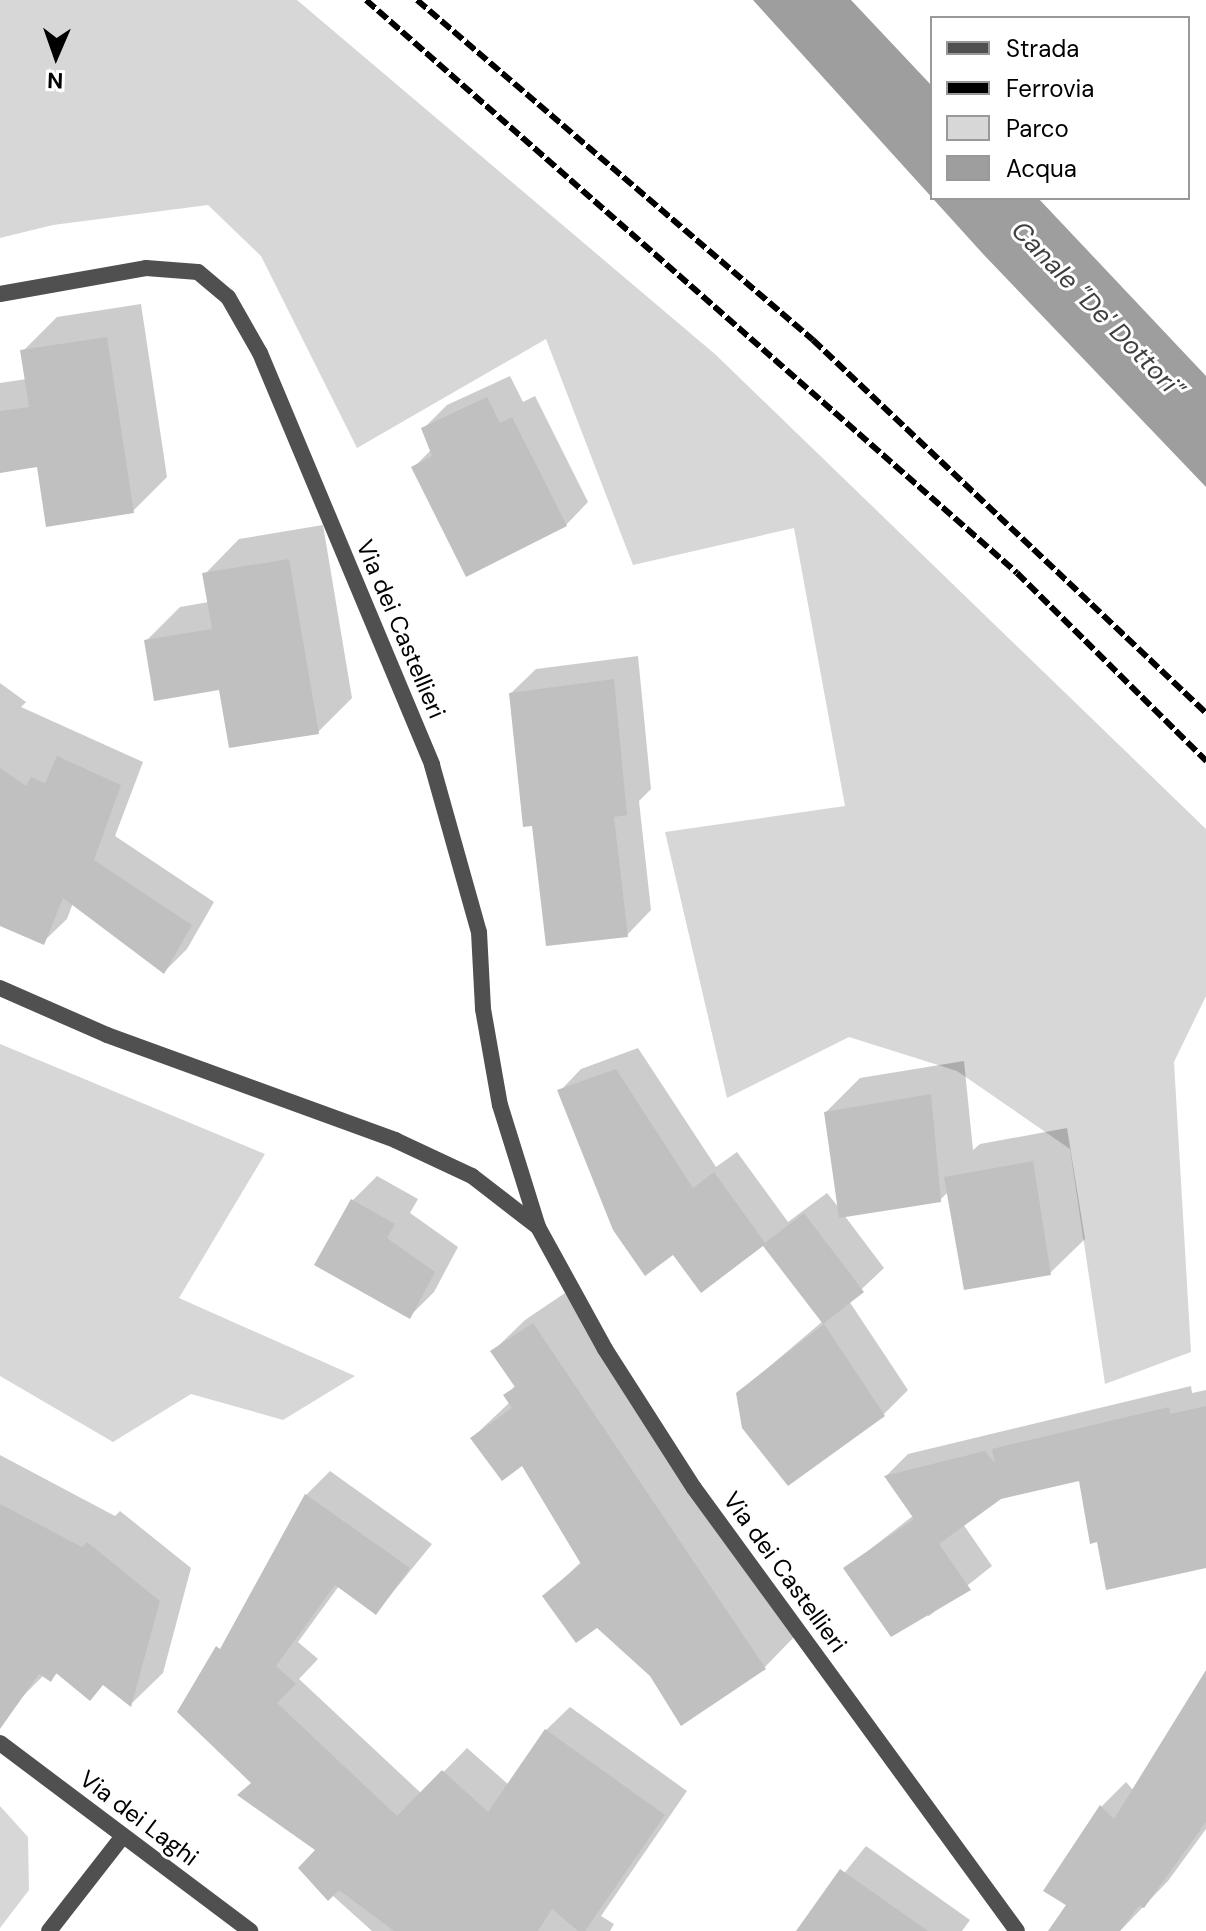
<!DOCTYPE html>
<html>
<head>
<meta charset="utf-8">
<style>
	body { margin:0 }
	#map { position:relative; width:1206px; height:1931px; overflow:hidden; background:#fff; font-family:"DM Sans",sans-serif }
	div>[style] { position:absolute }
	.green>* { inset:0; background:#d7d7d7 }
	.water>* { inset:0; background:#9e9e9e }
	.shadow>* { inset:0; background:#0003 }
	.building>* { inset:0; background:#c0c0c0 }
	.minor>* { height:16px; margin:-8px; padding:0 8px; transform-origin:8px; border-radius:8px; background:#505050 }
	.rail>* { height:6px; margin-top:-3px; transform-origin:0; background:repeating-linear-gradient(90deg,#000 0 12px,transparent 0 16px) }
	span { translate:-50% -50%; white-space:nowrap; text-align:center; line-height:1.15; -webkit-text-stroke:6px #fff; paint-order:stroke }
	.street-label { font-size:24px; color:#000 }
	.water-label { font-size:26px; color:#3f3f3f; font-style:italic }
	.legend { position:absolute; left:930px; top:16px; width:260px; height:184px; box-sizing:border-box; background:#fff; border:2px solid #999; margin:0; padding:10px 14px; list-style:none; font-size:24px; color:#000 }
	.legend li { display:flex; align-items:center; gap:16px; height:40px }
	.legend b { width:40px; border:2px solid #999 }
	.north { position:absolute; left:16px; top:16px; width:80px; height:80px; -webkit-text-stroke:6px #fff; paint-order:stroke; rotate:182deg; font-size:22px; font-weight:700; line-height:32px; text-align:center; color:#000 }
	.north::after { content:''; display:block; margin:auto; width:28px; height:36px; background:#000; clip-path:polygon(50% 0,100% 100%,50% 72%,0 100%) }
</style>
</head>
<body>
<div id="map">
	<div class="green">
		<div style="clip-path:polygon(0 0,297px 0,716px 355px,1206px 829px,1206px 996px,1174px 1062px,1191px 1352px,1105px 1384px,1070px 1149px,957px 1071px,849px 1037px,727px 1098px,665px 832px,845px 806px,794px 528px,633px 565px,546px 339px,357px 448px,261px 256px,208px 205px,53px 225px,0 238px)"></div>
		<div style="clip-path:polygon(0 1044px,265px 1154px,179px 1298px,355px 1376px,283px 1420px,191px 1394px,113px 1442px,0 1376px)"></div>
		<div style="clip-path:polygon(0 1806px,28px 1837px,29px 1890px,0 1928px)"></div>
	</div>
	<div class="water">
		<div style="clip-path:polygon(753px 0,851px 0,932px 86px,932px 198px,1038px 198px,1206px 376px,1206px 487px,984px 255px)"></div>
	</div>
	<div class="shadow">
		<div style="clip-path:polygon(141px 304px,167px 477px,133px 511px,39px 465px,0 471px,0 383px,27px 379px,23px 351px,57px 317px)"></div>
		<div style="clip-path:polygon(510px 376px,523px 402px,535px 396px,588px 502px,566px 525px,414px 467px,432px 449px,424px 428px,447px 405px)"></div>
		<div style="clip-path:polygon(323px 525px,352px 698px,318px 732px,221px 687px,146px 641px,180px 607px,209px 602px,205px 574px,239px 539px)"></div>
		<div style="clip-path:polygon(638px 656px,651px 789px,639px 801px,651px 910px,627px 935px,534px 824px,511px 693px,536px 669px)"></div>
		<div style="clip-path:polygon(0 683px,26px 702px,21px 707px,143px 762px,115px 836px,214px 902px,187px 949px,164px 972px,73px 903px,67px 919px,43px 942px,0 924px)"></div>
		<div style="clip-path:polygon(638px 1048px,716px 1167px,737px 1152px,788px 1222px,827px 1193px,840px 1209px,826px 1112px,860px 1078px,964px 1061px,973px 1150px,980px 1144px,1067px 1128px,1085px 1239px,1050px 1273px,948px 1192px,940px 1200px,844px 1215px,884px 1268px,849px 1301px,908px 1390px,884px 1414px,788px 1483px,738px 1393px,823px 1321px,764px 1244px,560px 1091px,581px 1069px)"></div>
		<div style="clip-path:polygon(377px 1176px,418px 1199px,410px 1213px,458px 1247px,434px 1292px,410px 1316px,353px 1200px)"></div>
		<div style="clip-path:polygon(565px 1293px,796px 1635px,765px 1667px,681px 1723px,652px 1674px,597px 1625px,544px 1597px,582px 1561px,523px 1463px,472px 1438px,510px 1402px,506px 1395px,516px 1385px,493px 1351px,525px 1320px)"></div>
		<div style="clip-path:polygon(1191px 1386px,1192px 1393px,1206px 1390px,1206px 1566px,1099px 1540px,1081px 1478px,1001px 1497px,963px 1524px,992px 1566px,929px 1616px,846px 1568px,914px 1515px,886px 1476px,908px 1454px)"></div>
		<div style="clip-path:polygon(0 1455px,115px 1516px,120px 1511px,191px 1568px,163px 1673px,131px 1704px,104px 1684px,58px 1672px,51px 1680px,44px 1675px,16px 1703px,0 1693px)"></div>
		<div style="clip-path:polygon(330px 1471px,432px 1544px,376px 1613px,339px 1586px,298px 1642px,318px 1659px,299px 1679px,422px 1794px,467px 1748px,509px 1785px,546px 1730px,570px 1707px,687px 1791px,601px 1916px,614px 1924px,610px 1931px,372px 1931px,332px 1895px,318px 1849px,180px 1712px,230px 1635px,306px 1495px)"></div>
		<div style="clip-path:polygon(1206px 1674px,1206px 1829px,1168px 1881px,1120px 1931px,1102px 1931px,1046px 1891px,1102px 1806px,1126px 1782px,1134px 1791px)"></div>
		<div style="clip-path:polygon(866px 1846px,970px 1920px,962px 1931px,798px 1931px)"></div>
	</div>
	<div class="building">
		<div style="clip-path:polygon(107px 337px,134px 513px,46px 527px,37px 467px,0 473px,0 411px,29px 407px,20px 350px)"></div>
		<div style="clip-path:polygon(487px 397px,500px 423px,512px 417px,567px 526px,466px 577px,411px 467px,432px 456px,421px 428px)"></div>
		<div style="clip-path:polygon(289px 559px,319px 734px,229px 748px,219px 690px,154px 701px,144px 640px,212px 629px,202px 573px)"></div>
		<div style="clip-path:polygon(614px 679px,627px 815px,614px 817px,628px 937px,546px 946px,532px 826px,523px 827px,509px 693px)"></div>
		<div style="clip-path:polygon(57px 756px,121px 785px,94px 860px,192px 925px,164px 974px,63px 898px,44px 945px,0 926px,0 768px,26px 786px,31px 777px,45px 783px)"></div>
		<div style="clip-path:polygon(616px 1069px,693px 1188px,714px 1172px,765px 1243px,804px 1213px,864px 1292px,823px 1324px,763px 1246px,701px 1293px,673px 1255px,645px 1276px,613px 1230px,557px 1090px)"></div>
		<div style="clip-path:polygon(931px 1094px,941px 1202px,839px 1218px,824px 1112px)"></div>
		<div style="clip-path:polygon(1033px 1161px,1051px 1275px,964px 1290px,944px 1177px)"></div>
		<div style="clip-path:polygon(351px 1199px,395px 1224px,387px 1238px,435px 1272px,410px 1319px,314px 1265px)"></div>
		<div style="clip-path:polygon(533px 1323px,766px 1669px,681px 1726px,650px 1676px,597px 1628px,576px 1643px,542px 1596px,581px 1564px,522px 1466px,502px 1481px,470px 1438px,512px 1408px,503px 1395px,515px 1387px,490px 1351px)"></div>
		<div style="clip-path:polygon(824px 1324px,885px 1416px,788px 1486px,742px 1428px,736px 1393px)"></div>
		<div style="clip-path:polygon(1206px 1406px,1206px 1568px,1106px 1590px,1097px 1542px,1090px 1544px,1079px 1481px,1001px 1499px,939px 1544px,971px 1590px,891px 1637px,843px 1568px,914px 1519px,884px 1476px,985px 1451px,995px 1463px,992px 1449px,1169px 1407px,1170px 1414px)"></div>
		<div style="clip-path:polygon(305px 1494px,410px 1568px,376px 1615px,335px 1585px,276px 1666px,296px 1684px,277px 1703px,397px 1816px,442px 1770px,488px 1812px,545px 1729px,665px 1815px,585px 1931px,578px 1931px,552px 1909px,538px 1931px,394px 1931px,339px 1890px,328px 1901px,298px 1868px,315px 1850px,237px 1795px,251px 1783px,177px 1712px,216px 1646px,220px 1649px)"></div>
		<div style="clip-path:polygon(0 1504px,82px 1547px,87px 1542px,160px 1601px,131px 1707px,103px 1685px,90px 1701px,56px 1673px,51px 1682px,39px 1674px,0 1729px)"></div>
		<div style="clip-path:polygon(1206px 1670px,1206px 1822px,1144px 1908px,1139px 1906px,1120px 1931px,1048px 1931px,1066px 1905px,1043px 1891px,1100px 1805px,1114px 1819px)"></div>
		<div style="clip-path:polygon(840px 1869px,928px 1931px,796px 1931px)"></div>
	</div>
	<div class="minor">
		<div style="left:0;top:294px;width:148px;rotate:-10.1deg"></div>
		<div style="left:146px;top:268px;width:52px;rotate:4.4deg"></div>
		<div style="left:198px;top:272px;width:39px;rotate:40deg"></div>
		<div style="left:228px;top:297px;width:64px;rotate:60.3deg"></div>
		<div style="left:260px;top:353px;width:446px;rotate:67.3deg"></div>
		<div style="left:432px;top:765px;width:173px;rotate:74.3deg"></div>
		<div style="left:479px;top:932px;width:77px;rotate:87deg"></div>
		<div style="left:483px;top:1009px;width:97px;rotate:80deg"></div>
		<div style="left:500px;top:1105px;width:128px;rotate:72.7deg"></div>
		<div style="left:538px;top:1227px;width:139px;rotate:61.2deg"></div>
		<div style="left:605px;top:1349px;width:165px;rotate:57.4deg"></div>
		<div style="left:694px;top:1488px;width:548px;rotate:53.9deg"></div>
		<div style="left:0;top:988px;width:117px;rotate:23.7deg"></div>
		<div style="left:107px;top:1035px;width:307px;rotate:20deg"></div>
		<div style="left:395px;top:1140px;width:85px;rotate:25.1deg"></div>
		<div style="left:472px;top:1176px;width:83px;rotate:37.7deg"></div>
		<div style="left:0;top:1743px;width:313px;rotate:36.9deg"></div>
		<div style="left:49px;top:1931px;width:120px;rotate:-52.1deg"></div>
	</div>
	<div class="rail">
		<div style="left:366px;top:0;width:867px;rotate:41.35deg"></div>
		<div style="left:1017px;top:573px;width:267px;rotate:44.8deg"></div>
		<div style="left:417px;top:0;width:522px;rotate:40.65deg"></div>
		<div style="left:813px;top:340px;width:542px;rotate:43.5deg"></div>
	</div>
	<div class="street-label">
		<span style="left:401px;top:629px;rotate:67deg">Via dei Castellieri</span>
		<span style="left:785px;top:1572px;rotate:54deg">Via dei Castellieri</span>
		<span style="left:139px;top:1818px;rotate:37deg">Via dei Laghi</span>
	</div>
	<div class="water-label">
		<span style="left:1097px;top:310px;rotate:46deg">Canale "De' Dottori"</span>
	</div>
	<ul class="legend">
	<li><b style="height:10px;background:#505050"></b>Strada</li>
	<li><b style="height:10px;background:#000"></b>Ferrovia</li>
	<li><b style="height:22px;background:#d7d7d7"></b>Parco</li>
	<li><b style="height:22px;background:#9e9e9e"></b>Acqua</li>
	</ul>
	<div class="north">N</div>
</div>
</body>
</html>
